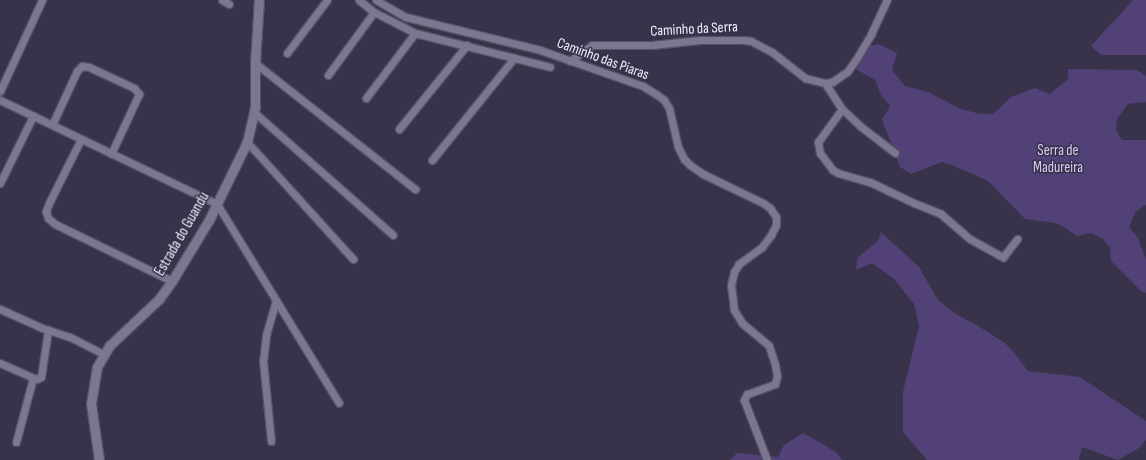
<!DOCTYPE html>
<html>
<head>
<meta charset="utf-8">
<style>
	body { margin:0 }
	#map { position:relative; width:1146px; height:460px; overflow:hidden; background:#38324a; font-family:"Sofia Sans Condensed",sans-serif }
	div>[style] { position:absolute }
	.green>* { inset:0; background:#514177 }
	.roads { filter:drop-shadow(1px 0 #565164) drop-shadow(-1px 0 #565164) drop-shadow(0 1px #565164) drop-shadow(0 -1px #565164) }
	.minor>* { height:7px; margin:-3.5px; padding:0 3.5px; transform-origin:3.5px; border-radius:3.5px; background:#7c7691 }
	.tertiary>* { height:9px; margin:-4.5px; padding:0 4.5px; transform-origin:4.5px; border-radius:4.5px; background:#7c7691 }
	span { translate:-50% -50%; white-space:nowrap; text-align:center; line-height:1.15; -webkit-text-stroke:3px #38324a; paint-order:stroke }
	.street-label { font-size:15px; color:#efecfb }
	.park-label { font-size:15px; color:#d8cef7 }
</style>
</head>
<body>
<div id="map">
	<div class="green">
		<div style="clip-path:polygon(1133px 0,1146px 0,1146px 55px,1101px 55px,1091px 46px)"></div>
		<div style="clip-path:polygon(879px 44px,897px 53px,892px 70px,905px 86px,928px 92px,961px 109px,980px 114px,993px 114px,1011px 97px,1035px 88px,1050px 94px,1068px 79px,1068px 69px,1137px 70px,1146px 76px,1146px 102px,1128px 104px,1117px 119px,1116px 130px,1122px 140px,1146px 140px,1146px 205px,1136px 211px,1129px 227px,1138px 238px,1146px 260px,1146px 293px,1141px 291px,1111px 261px,1110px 248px,1103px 239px,1091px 233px,1077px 236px,1064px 227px,1055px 223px,1025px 219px,988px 181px,952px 165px,942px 162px,911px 174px,900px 167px,882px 120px,890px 106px,881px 95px,875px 80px,854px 68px,868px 46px)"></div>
		<div style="clip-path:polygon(881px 232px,919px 267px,938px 300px,956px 314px,978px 326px,1005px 343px,1013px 351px,1028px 371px,1080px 377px,1146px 421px,1146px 440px,1139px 448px,1118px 460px,1082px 447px,1079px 460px,927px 460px,903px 432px,903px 392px,919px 326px,914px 304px,894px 279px,872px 263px,856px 270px,857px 258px,878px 241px)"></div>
		<div style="clip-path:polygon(803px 433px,836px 452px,842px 460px,730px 460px,737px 453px,778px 457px,784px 445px)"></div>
	</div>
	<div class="roads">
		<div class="minor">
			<div style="left:222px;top:0;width:8px;rotate:30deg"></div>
			<div style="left:359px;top:0;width:19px;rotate:39deg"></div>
			<div style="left:374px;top:12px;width:46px;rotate:27.1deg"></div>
			<div style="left:415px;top:33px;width:139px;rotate:14.1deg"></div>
			<div style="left:376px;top:0;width:34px;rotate:30deg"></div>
			<div style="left:406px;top:17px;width:138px;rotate:13.8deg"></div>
			<div style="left:540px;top:50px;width:109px;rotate:19.3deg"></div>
			<div style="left:643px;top:86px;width:15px;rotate:32deg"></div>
			<div style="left:656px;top:94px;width:10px;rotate:37deg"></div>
			<div style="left:664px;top:100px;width:9px;rotate:58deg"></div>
			<div style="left:669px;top:108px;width:40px;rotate:77deg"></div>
			<div style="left:678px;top:147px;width:13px;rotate:63deg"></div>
			<div style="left:684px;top:159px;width:8px;rotate:45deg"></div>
			<div style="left:690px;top:165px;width:16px;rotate:35deg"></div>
			<div style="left:703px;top:174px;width:67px;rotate:25.8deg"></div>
			<div style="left:763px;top:203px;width:9px;rotate:36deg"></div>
			<div style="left:770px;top:208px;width:11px;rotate:56deg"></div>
			<div style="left:776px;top:217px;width:8px;rotate:90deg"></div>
			<div style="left:776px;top:225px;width:11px;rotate:117deg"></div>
			<div style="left:771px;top:235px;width:15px;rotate:127deg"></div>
			<div style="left:762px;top:247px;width:29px;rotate:144deg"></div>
			<div style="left:739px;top:264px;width:9px;rotate:122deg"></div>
			<div style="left:734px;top:272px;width:13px;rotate:103deg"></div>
			<div style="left:731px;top:285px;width:25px;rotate:83deg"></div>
			<div style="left:734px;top:310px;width:15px;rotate:58deg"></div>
			<div style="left:742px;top:323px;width:35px;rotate:40deg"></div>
			<div style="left:769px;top:346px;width:19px;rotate:72deg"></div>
			<div style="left:775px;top:364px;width:12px;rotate:81deg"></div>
			<div style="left:777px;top:376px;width:8px;rotate:104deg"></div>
			<div style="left:775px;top:384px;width:30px;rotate:160deg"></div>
			<div style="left:747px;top:394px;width:7px;rotate:117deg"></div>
			<div style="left:744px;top:400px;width:64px;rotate:69deg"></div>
			<div style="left:287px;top:53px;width:66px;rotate:-53deg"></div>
			<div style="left:570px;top:61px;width:27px;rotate:-36deg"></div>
			<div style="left:592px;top:45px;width:60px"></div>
			<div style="left:652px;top:45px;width:48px;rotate:-5.9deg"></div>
			<div style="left:700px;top:40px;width:44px"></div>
			<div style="left:744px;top:40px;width:7px;rotate:8deg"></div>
			<div style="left:751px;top:41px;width:24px;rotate:28deg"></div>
			<div style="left:772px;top:52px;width:42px;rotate:38.2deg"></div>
			<div style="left:805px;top:78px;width:21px;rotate:14deg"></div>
			<div style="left:825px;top:83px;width:7px;rotate:-8deg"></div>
			<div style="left:832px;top:82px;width:18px;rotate:-34deg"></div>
			<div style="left:847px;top:72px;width:19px;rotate:-55deg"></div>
			<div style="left:858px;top:56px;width:26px;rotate:-59deg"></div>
			<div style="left:871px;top:34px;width:38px;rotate:-65deg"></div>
			<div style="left:255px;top:63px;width:204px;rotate:38.2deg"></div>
			<div style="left:328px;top:75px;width:78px;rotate:-53.9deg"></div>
			<div style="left:825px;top:83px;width:31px;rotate:57deg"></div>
			<div style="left:842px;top:109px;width:41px;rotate:126deg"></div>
			<div style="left:818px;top:142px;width:11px;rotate:80deg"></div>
			<div style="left:820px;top:153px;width:21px;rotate:53deg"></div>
			<div style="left:833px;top:170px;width:6px;rotate:31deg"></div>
			<div style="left:838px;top:173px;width:33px;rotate:16deg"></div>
			<div style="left:870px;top:182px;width:49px;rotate:25.5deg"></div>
			<div style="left:914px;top:203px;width:29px;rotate:22deg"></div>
			<div style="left:941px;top:214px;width:38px;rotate:41deg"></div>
			<div style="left:970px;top:239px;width:38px;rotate:29deg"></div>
			<div style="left:1003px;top:257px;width:23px;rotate:-52deg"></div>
			<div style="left:0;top:91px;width:100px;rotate:-65.2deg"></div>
			<div style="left:366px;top:98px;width:81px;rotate:-53deg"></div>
			<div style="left:0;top:100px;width:241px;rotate:25.6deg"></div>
			<div style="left:217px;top:204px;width:233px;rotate:58.5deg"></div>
			<div style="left:842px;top:109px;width:25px;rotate:43deg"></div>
			<div style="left:860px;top:126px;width:44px;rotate:37.6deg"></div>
			<div style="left:255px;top:113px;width:184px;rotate:41.5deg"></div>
			<div style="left:52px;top:125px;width:60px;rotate:-65.2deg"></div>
			<div style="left:77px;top:71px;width:7px;rotate:-45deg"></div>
			<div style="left:82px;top:66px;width:7px;rotate:8deg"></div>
			<div style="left:89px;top:67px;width:50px;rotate:25deg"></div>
			<div style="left:134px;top:88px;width:8px;rotate:50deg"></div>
			<div style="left:139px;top:94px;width:66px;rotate:115deg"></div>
			<div style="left:399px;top:129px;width:108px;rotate:-51deg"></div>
			<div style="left:81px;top:139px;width:72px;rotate:116.6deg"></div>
			<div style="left:49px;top:203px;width:9px;rotate:111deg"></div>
			<div style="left:46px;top:211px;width:7px;rotate:74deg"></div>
			<div style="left:48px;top:218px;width:9px;rotate:41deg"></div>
			<div style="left:55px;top:224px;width:130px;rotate:26deg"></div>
			<div style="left:247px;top:142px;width:158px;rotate:47.8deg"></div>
			<div style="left:432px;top:160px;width:131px;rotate:-51.2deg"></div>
			<div style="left:0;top:183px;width:75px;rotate:-63.8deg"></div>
			<div style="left:0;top:309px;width:46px;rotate:24.3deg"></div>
			<div style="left:42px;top:328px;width:29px;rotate:18deg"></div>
			<div style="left:70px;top:337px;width:38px;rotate:27deg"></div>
			<div style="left:0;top:363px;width:36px;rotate:24deg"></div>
			<div style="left:33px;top:378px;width:4px;rotate:14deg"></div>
			<div style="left:37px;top:379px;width:4px;rotate:-27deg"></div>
			<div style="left:41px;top:377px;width:48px;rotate:-81.5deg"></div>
			<div style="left:271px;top:441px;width:80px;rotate:-95.7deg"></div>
			<div style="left:263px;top:361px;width:26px;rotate:-83deg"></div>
			<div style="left:266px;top:335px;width:36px;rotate:-74deg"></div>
			<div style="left:16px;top:442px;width:66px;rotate:-75.1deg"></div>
		</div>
		<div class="tertiary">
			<div style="left:99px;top:460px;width:57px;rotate:-98.1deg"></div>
			<div style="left:91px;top:404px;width:37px;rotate:-81deg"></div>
			<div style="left:97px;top:367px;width:24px;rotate:-60deg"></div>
			<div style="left:109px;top:346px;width:69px;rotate:-43.2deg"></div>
			<div style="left:159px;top:299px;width:22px;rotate:-54deg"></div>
			<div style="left:172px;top:281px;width:71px;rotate:-58.8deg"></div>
			<div style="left:209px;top:220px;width:87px;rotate:-64deg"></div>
			<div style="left:247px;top:142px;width:37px;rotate:-77deg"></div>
			<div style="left:255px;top:106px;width:43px;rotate:-90deg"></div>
			<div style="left:255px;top:63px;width:63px;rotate:-86.4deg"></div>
		</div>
	</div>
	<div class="street-label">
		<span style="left:694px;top:29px;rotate:-3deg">Caminho da Serra</span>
		<span style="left:603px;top:59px;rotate:20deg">Caminho das Piaras</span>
		<span style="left:182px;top:234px;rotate:-60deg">Estrada do Guandu</span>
	</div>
	<div class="park-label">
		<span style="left:1058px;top:159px">Serra de<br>Madureira</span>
	</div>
</div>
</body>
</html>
